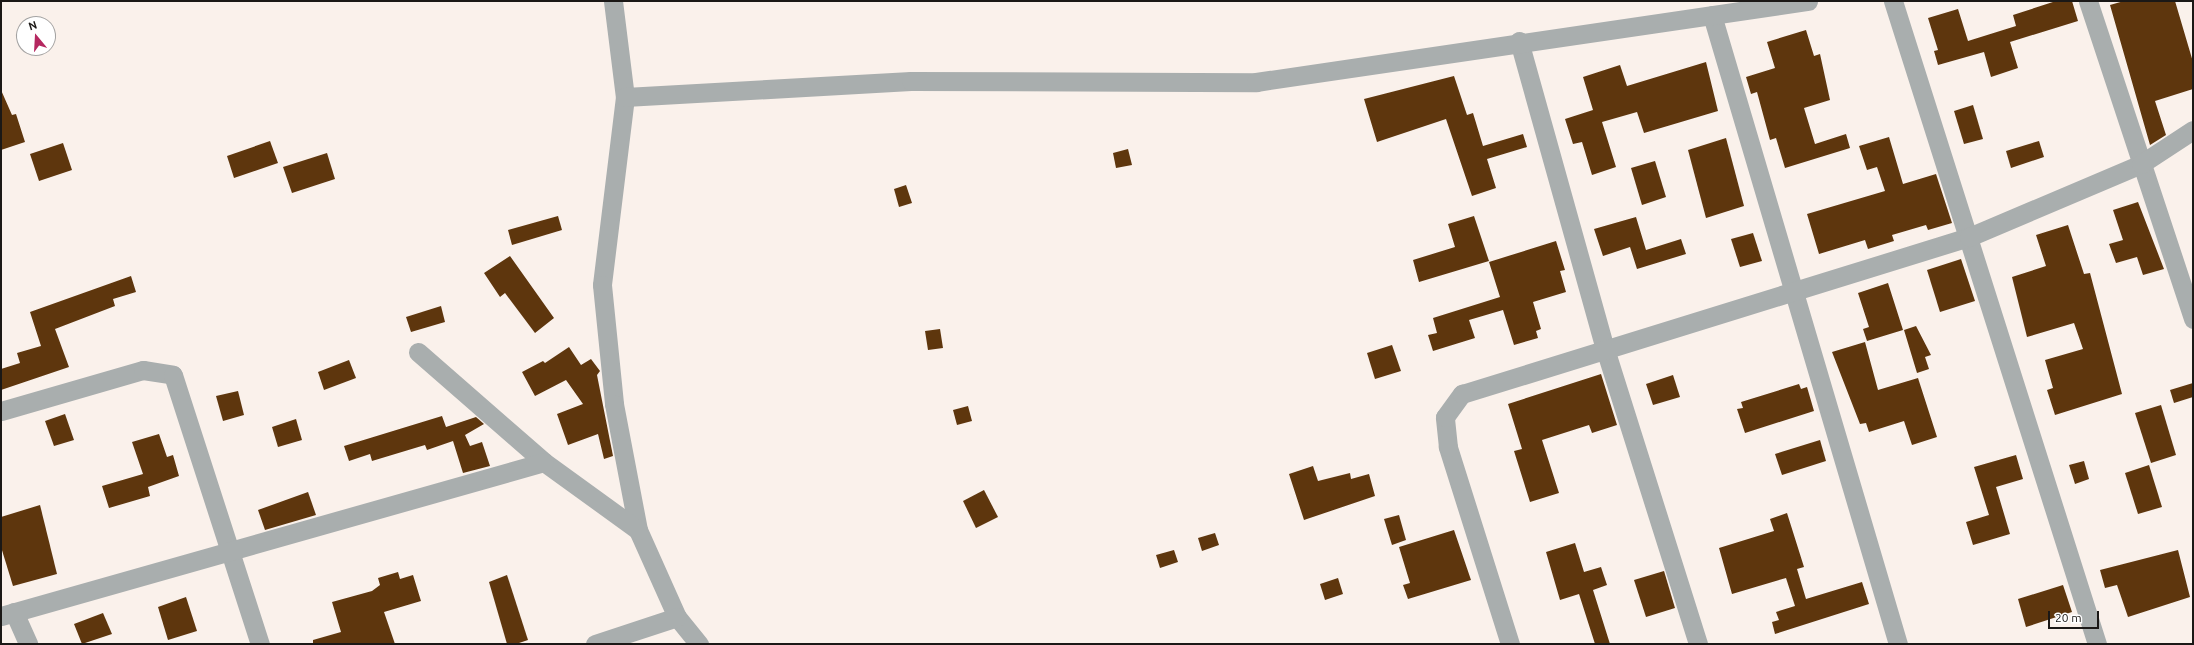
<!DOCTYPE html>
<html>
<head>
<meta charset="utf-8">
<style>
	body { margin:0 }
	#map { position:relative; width:2194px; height:645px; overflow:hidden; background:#faf1eb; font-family:Ubuntu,sans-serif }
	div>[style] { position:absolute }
	.building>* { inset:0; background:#5e360d }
	.minor>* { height:19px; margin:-9.5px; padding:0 9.5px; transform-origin:9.5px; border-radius:9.5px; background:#a9aeae }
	span { translate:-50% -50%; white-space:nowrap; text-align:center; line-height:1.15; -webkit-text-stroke:4px #fff; paint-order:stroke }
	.frame { position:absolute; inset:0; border:2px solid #1b1816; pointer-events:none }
	.north { position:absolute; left:16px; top:16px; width:40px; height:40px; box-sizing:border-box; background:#fff; border:1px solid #a4a3a2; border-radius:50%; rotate:342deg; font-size:11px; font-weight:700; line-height:16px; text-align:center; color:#1b1816 }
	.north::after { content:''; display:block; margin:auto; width:14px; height:18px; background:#b52860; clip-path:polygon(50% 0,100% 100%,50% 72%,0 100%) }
	.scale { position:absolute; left:2048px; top:611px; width:51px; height:18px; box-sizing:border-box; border:2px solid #1b1816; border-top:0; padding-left:5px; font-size:12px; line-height:14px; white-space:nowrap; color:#1b1816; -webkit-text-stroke:3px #fff; paint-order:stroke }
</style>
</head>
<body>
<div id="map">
	<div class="building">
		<div style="clip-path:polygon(2056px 1px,2072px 1px,2078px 21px,2010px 42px,2018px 68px,1991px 77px,1984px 52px,1938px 65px,1934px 51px,1938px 50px,1928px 18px,1958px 9px,1968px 41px,2016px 26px,2013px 15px)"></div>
		<div style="clip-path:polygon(2124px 1px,2175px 1px,2193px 62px,2193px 89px,2155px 101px,2166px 135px,2150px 145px,2110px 5px)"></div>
		<div style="clip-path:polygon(1806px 30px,1814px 56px,1820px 54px,1830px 100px,1804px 108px,1815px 144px,1846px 134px,1850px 148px,1785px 168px,1776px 138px,1770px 140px,1757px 92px,1751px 94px,1746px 77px,1775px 68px,1767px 42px)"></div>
		<div style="clip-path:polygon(1706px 62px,1718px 111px,1644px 133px,1637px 112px,1602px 122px,1616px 167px,1592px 175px,1582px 142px,1573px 144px,1565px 119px,1593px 110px,1583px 77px,1620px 65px,1627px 86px)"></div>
		<div style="clip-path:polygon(1454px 76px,1467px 115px,1473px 113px,1483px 146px,1523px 134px,1527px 147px,1487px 159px,1496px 188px,1472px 196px,1446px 119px,1377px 142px,1364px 99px)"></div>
		<div style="clip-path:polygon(1px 90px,12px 115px,16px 114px,25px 142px,1px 150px)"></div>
		<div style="clip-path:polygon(1973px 105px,1983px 139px,1964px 144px,1954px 111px)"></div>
		<div style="clip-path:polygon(1889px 137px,1903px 184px,1936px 174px,1952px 223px,1928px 230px,1926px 225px,1892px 235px,1894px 241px,1868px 249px,1865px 240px,1819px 254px,1807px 214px,1885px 191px,1877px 167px,1867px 170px,1859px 146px)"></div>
		<div style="clip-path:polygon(1726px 138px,1744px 206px,1706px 218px,1688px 150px)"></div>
		<div style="clip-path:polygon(270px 141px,278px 163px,234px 178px,227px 156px)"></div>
		<div style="clip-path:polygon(2039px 141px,2044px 157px,2011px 168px,2006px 151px)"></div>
		<div style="clip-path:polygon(63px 143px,72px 170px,39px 181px,30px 154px)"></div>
		<div style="clip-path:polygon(1128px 149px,1132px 165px,1116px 168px,1113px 153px)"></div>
		<div style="clip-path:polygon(327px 153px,335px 179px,292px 193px,283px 167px)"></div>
		<div style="clip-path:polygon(1655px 161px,1666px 197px,1642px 205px,1631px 168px)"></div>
		<div style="clip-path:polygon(906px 185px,912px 203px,899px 207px,894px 189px)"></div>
		<div style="clip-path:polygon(2138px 202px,2164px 269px,2143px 275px,2137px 257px,2116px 263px,2109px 244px,2123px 240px,2113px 210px)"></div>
		<div style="clip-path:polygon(558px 216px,562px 230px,512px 245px,508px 230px)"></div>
		<div style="clip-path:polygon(1474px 216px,1489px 261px,1419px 282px,1413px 260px,1455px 247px,1448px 224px)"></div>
		<div style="clip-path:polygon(1636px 217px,1646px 250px,1681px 239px,1686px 254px,1637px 269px,1630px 247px,1603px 256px,1594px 229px)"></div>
		<div style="clip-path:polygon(2068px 225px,2084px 274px,2090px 273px,2122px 394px,2055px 415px,2047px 390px,2053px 388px,2045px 360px,2083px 349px,2074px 323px,2027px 337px,2012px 277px,2046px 266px,2036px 235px)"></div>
		<div style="clip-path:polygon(1753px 233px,1762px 261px,1740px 267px,1731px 239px)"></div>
		<div style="clip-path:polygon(1556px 241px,1565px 270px,1560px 271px,1566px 292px,1533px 302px,1541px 329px,1536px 331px,1538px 338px,1514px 345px,1503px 310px,1469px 320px,1475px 338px,1433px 351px,1428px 335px,1437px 333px,1433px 318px,1500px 297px,1489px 262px)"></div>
		<div style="clip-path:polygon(510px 256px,554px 318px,535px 333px,505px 293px,500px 297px,484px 273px)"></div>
		<div style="clip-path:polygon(1961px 259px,1975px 301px,1940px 312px,1927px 270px)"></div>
		<div style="clip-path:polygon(131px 276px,136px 292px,113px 299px,115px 306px,55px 329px,69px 367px,1px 390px,1px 369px,20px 363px,17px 353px,41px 346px,30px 312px)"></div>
		<div style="clip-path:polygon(1888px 283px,1903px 330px,1867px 341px,1863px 329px,1869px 327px,1858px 293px)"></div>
		<div style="clip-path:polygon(441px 306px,445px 322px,411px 332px,406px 317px)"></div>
		<div style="clip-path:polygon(1916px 326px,1931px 355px,1925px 357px,1929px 369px,1917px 373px,1904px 330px)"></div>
		<div style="clip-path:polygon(940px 329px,943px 348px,928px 350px,925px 331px)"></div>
		<div style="clip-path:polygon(1865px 342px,1878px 390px,1918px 378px,1937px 437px,1912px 445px,1904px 421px,1869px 432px,1866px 423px,1860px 424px,1832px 352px)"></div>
		<div style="clip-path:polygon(1392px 345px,1401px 371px,1375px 379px,1367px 353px)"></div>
		<div style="clip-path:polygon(569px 347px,581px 365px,591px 359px,600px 371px,597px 375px,613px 456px,604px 459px,598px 434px,568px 445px,557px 414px,583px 404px,566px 380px,535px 396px,522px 372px,543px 361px,545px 363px)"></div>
		<div style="clip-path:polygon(349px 360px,356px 378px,324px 390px,318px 372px)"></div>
		<div style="clip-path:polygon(1601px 374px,1617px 425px,1592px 433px,1589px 425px,1542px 440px,1559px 493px,1530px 502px,1514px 451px,1522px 449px,1508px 404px)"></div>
		<div style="clip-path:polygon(1673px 375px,1680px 397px,1653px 405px,1646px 384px)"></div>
		<div style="clip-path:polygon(2193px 383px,2193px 397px,2174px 403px,2170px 390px)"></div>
		<div style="clip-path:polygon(1799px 384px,1801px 389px,1807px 387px,1814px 411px,1745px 433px,1737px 409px,1743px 408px,1741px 402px)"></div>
		<div style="clip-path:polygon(238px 391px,244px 415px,223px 421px,216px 396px)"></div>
		<div style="clip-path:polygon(2161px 405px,2176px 455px,2151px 463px,2135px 413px)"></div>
		<div style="clip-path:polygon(968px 406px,972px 421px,957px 425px,953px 410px)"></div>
		<div style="clip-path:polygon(65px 414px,74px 440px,54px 446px,45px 421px)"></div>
		<div style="clip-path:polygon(442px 416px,446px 427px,476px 417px,484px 424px,465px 435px,470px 446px,482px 442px,490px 466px,463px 473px,453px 441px,427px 450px,425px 445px,372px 461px,370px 454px,349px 461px,344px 446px)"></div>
		<div style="clip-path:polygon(296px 419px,302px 440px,278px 447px,272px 427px)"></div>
		<div style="clip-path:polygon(159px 434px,167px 457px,173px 455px,179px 476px,148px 487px,150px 496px,109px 508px,102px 486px,143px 474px,132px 442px)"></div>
		<div style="clip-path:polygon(1820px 440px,1826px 461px,1782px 475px,1775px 454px)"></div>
		<div style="clip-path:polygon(2016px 455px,2023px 479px,1996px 487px,2010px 534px,1973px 545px,1966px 522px,1989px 515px,1974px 467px)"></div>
		<div style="clip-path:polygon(2084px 461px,2089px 479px,2075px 484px,2069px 465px)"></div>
		<div style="clip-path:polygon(2149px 465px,2162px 507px,2138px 514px,2125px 473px)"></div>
		<div style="clip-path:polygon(1313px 466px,1318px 481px,1350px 473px,1351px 479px,1369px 474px,1375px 496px,1304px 520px,1289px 474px)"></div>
		<div style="clip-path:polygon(984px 490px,998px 517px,976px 528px,963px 501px)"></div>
		<div style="clip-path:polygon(308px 492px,316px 515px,265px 530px,258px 510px)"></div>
		<div style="clip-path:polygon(40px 505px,57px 574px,13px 586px,1px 547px,1px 517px)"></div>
		<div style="clip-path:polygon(1787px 513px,1804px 567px,1797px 569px,1806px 599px,1862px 582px,1869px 604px,1775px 634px,1772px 622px,1779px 620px,1776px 612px,1795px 606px,1786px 578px,1732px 594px,1719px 548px,1774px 531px,1770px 519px)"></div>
		<div style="clip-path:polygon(1399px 515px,1406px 540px,1392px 545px,1384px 519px)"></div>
		<div style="clip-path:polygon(1454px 530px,1471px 580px,1408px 599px,1403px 585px,1410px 583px,1399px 547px)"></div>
		<div style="clip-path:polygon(1215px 533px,1219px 545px,1202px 551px,1198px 538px)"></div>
		<div style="clip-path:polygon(1575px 543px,1584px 572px,1601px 567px,1607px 585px,1593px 590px,1610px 644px,1595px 644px,1579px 594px,1560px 600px,1546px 552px)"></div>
		<div style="clip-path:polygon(1174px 550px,1178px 562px,1160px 568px,1156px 555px)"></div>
		<div style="clip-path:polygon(2178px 550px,2190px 597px,2128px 617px,2117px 585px,2105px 588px,2100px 570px)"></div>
		<div style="clip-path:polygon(1664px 571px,1675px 608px,1646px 617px,1634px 580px)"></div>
		<div style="clip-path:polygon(398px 572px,400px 579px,413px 575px,421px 601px,384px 612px,395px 644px,313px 644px,313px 640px,341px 632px,332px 602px,372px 591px,380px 585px,378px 578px)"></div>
		<div style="clip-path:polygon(507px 575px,528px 640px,516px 644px,507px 644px,489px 582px)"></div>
		<div style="clip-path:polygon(1338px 578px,1343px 594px,1325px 600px,1320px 584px)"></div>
		<div style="clip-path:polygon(2063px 585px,2072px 612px,2026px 627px,2018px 599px)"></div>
		<div style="clip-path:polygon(186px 597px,197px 631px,168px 640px,158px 607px)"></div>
		<div style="clip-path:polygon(103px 613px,112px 634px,82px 644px,74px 624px)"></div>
	</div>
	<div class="minor">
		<div style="left:613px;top:1px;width:97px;rotate:82.9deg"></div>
		<div style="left:625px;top:97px;width:189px;rotate:97deg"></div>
		<div style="left:602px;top:285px;width:120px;rotate:84.2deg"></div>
		<div style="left:614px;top:404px;width:128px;rotate:79.2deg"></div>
		<div style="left:638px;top:530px;width:95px;rotate:65.9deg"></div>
		<div style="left:677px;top:617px;width:35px;rotate:51deg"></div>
		<div style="left:1893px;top:1px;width:675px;rotate:72.4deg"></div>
		<div style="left:2088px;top:1px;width:335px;rotate:71.7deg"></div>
		<div style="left:1712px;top:15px;width:656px;rotate:73.53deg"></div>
		<div style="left:1519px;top:41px;width:323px;rotate:74.4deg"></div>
		<div style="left:1606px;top:352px;width:306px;rotate:72.5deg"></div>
		<div style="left:625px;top:97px;width:286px;rotate:-3.2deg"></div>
		<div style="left:911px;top:81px;width:345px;rotate:0.2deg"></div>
		<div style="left:1256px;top:82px;width:558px;rotate:-8.35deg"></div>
		<div style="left:418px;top:352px;width:167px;rotate:41.1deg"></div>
		<div style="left:544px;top:462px;width:116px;rotate:35.9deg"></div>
		<div style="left:1px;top:411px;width:148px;rotate:-16.1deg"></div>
		<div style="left:143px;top:370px;width:30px;rotate:9deg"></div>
		<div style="left:173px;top:375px;width:283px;rotate:72.1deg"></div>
		<div style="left:14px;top:612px;width:35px;rotate:66deg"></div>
		<div style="left:1px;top:616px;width:564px;rotate:-15.83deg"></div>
		<div style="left:595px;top:644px;width:86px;rotate:-18.2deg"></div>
		<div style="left:1510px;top:644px;width:207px;rotate:-107.5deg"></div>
		<div style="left:1448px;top:447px;width:30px;rotate:-96deg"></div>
		<div style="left:1445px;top:417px;width:29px;rotate:-54deg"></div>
		<div style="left:1462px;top:394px;width:531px;rotate:-17.21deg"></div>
		<div style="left:1969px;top:237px;width:187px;rotate:-23deg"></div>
		<div style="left:2141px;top:164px;width:62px;rotate:-33.2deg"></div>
	</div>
	<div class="frame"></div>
	<div class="north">N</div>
	<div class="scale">20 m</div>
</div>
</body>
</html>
